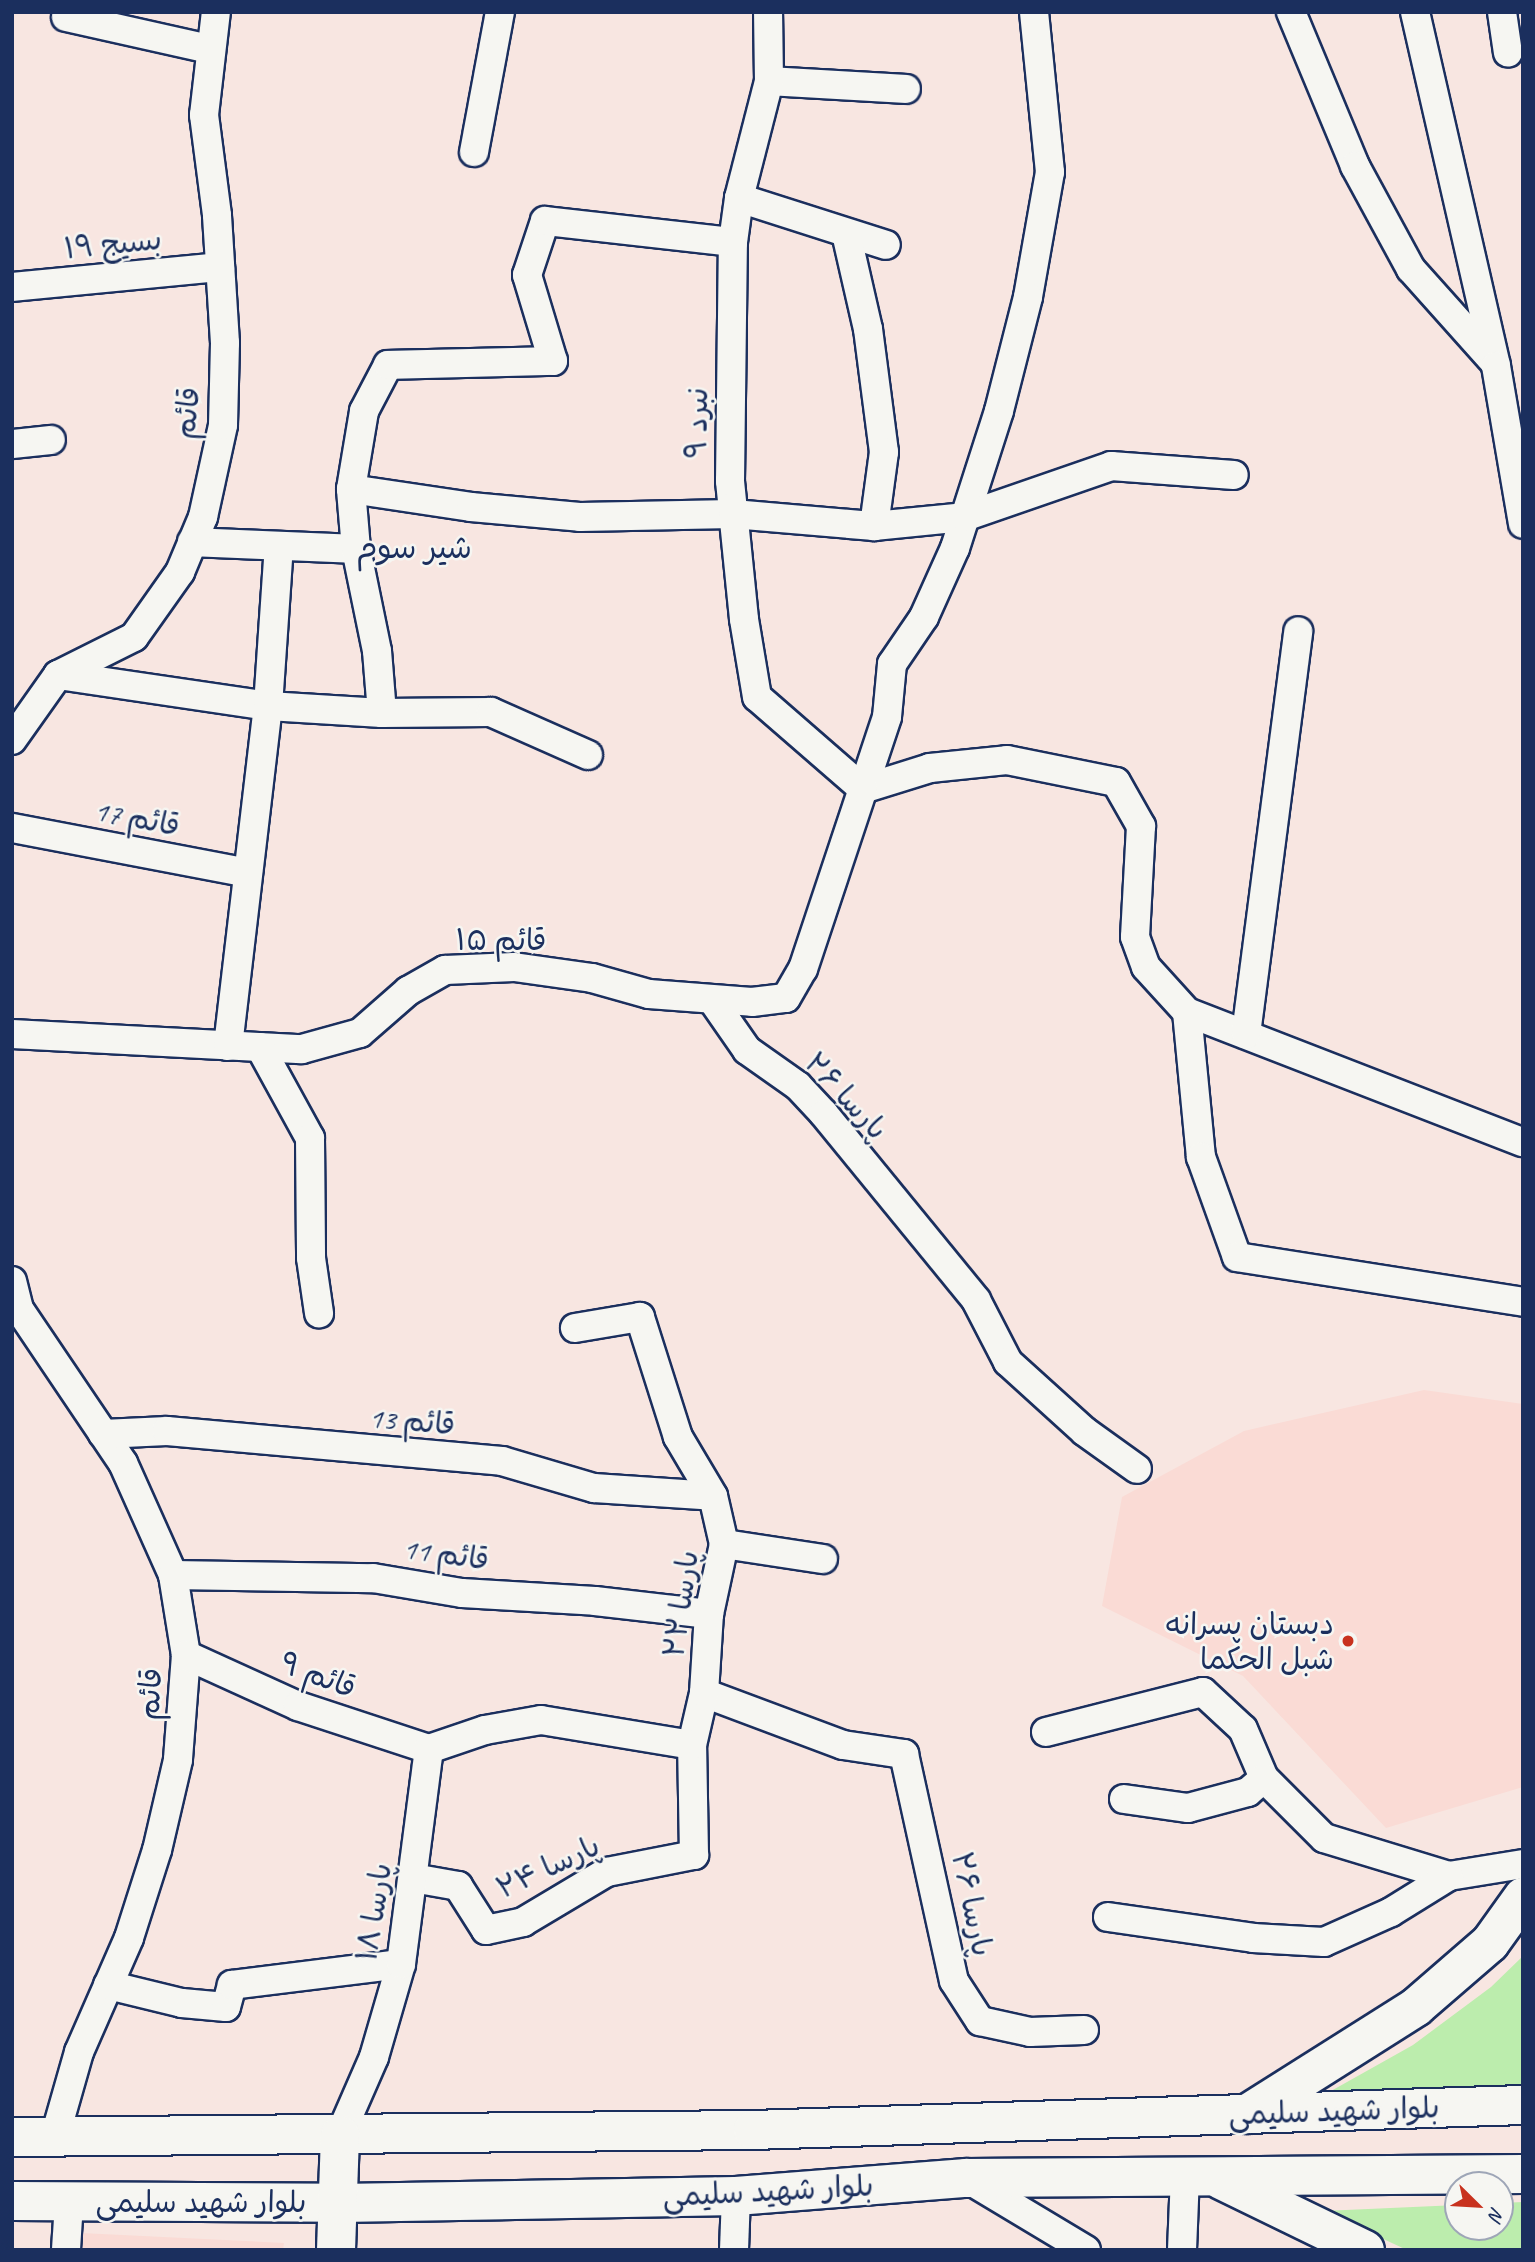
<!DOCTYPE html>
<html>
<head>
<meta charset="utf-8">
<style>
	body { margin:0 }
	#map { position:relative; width:1535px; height:2262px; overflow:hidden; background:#f8e6e1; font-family:Caveat,"Playpen Sans Arabic",sans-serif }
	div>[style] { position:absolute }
	.built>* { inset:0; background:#fadbd5 }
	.green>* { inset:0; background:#bcedad }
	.roads { filter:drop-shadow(2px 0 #1b2f5e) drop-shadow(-2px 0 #1b2f5e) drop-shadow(0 2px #1b2f5e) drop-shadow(0 -2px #1b2f5e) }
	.street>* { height:28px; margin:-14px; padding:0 14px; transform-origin:14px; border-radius:14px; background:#f6f6f2 }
	.secondary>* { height:38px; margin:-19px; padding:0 19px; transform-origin:19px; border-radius:19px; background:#f6f6f2 }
	.dots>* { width:19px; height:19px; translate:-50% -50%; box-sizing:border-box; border:4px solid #f6f6f2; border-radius:50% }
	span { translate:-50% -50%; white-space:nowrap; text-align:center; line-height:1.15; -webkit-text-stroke:5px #f6f6f2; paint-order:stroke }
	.street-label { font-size:30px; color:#1b2f5e }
	.poi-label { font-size:30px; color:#1b2f5e }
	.right { translate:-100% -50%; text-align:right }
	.neighbourhood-label { font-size:32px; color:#1b2f5e }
	.frame { position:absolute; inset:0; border:14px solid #1b2f5e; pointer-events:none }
	.north { position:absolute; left:1444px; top:2171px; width:70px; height:70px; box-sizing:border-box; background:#f6f6f2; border:2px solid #9ea6b7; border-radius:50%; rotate:114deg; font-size:19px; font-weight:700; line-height:28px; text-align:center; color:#1b2f5e }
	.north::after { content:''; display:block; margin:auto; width:24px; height:32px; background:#c8321e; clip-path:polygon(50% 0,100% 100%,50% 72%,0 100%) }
</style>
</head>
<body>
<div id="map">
	<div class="built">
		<div style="clip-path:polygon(1424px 1390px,1523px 1404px,1523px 1787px,1386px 1828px,1243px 1676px,1102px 1606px,1122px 1497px,1244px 1431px)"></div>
		<div style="clip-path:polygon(81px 2233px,284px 2243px,283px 2250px,81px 2250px)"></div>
	</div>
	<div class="green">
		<div style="clip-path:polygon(1523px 1956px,1523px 2085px,1331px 2091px,1413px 2045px,1491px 1987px)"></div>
		<div style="clip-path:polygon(1523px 2202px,1523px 2250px,1407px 2250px,1323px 2211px,1458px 2205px,1458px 2227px,1500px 2227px,1500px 2203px)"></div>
	</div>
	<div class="roads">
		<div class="street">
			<div style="left:1034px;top:12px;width:161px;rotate:84.3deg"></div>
			<div style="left:1050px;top:172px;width:127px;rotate:100deg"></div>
			<div style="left:1028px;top:297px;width:118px;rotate:104.3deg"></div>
			<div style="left:999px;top:411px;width:144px;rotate:107.8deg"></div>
			<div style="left:955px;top:548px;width:76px;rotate:114.2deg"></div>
			<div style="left:924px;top:617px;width:57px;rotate:124.2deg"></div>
			<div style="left:892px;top:664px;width:53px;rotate:95.4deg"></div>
			<div style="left:887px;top:717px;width:76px;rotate:108.4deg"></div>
			<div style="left:863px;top:789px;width:70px;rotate:-17.4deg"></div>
			<div style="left:930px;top:768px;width:77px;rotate:-5.9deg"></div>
			<div style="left:1007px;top:760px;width:111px;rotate:11.4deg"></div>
			<div style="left:1116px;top:782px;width:51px;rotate:60.4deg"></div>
			<div style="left:1141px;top:826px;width:111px;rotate:93.1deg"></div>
			<div style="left:1135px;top:937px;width:32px;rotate:70deg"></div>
			<div style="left:1146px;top:967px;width:61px;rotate:47.7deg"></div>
			<div style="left:1187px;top:1012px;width:360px;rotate:21.2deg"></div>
			<div style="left:1291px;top:12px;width:167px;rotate:67.4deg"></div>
			<div style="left:1355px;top:166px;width:117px;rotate:61.5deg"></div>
			<div style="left:1411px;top:269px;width:126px;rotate:48.2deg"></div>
			<div style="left:1415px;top:12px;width:363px;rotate:77.1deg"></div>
			<div style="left:1496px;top:366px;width:160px;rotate:80.3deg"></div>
			<div style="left:1502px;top:12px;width:41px;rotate:81.7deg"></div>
			<div style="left:66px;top:17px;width:147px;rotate:12.6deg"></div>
			<div style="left:769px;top:81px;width:137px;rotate:3.3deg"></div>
			<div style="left:474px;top:152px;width:142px;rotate:-79.5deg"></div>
			<div style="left:739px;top:198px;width:154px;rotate:17.7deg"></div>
			<div style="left:846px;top:233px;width:98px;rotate:77.1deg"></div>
			<div style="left:868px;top:329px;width:124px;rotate:82.6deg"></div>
			<div style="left:884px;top:452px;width:75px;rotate:97.7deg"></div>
			<div style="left:12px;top:287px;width:209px;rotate:-5.5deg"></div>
			<div style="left:12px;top:444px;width:39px;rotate:-6deg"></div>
			<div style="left:351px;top:489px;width:121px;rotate:8.5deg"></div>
			<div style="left:471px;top:507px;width:109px;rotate:5.2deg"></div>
			<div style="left:580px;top:517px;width:153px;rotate:-1.1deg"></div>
			<div style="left:733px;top:514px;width:142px;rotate:4.9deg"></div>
			<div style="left:874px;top:526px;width:90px;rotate:-5.7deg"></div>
			<div style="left:964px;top:517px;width:156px;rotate:-19.1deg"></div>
			<div style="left:1111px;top:466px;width:123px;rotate:4.2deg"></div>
			<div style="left:192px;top:542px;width:164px;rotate:2.4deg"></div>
			<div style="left:58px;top:675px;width:212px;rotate:8.4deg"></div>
			<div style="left:268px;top:706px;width:114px;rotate:3.5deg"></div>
			<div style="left:382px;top:713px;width:109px;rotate:-0.5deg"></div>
			<div style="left:491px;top:712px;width:106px;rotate:23.9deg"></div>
			<div style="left:382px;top:713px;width:62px;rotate:-94.6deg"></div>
			<div style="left:377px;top:651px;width:104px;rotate:-101.6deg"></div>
			<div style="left:356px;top:549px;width:60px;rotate:-94.8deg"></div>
			<div style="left:351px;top:489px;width:79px;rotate:-80.5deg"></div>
			<div style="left:364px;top:411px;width:52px;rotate:-62.4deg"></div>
			<div style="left:388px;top:365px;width:165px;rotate:-1.4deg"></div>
			<div style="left:553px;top:361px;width:90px;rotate:-106.8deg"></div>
			<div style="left:527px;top:275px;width:57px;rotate:-71.6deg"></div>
			<div style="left:545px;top:221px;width:189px;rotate:6.4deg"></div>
			<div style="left:12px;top:740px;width:80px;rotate:-54.7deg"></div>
			<div style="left:58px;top:675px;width:85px;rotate:-26.6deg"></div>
			<div style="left:134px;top:637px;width:80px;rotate:-54.7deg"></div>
			<div style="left:180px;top:572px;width:60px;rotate:-67.3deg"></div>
			<div style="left:203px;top:517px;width:94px;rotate:-77.7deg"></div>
			<div style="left:223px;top:425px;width:82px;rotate:-88.6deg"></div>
			<div style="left:225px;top:343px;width:128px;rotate:-93.6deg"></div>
			<div style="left:217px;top:215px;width:101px;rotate:-97.4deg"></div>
			<div style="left:204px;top:115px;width:104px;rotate:-83.4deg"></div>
			<div style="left:12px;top:828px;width:240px;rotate:10.8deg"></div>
			<div style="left:713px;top:1001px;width:60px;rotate:55.2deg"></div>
			<div style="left:747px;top:1050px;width:62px;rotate:35.2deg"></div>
			<div style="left:798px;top:1086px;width:38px;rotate:47deg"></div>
			<div style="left:824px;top:1114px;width:240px;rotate:50.7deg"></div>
			<div style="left:976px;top:1300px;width:70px;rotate:62.7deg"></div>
			<div style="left:1008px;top:1362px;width:103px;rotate:42.2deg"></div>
			<div style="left:1084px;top:1431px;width:65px;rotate:35.6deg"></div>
			<div style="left:1187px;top:1012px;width:146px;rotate:84.5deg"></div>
			<div style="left:1201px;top:1157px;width:106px;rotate:70.2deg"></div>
			<div style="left:1237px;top:1257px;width:290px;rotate:8.9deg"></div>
			<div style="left:12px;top:1034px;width:290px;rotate:3deg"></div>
			<div style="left:302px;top:1049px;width:60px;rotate:-15.4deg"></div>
			<div style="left:360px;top:1033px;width:64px;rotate:-41.2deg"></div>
			<div style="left:408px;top:991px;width:43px;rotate:-29.6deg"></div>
			<div style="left:445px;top:970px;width:69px;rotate:-2.5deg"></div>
			<div style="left:514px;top:967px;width:79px;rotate:8deg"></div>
			<div style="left:592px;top:978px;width:59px;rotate:15.7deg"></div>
			<div style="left:649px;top:994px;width:103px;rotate:4.4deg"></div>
			<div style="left:752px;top:1002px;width:34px;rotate:-7deg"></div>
			<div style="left:786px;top:998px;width:34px;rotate:-60deg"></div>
			<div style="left:803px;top:969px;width:190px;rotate:-71.6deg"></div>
			<div style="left:863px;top:789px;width:140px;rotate:-139deg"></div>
			<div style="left:757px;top:697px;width:79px;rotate:-99.5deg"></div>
			<div style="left:744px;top:619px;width:139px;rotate:-95.8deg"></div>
			<div style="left:730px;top:481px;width:239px;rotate:-89.3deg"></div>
			<div style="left:733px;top:242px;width:44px;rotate:-82.2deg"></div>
			<div style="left:739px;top:198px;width:121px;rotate:-75.6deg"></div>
			<div style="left:769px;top:81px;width:69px;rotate:-90.8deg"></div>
			<div style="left:1246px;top:1034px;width:406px;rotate:-82.6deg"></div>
			<div style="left:228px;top:1046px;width:342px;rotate:-83.3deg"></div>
			<div style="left:268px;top:706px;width:160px;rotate:-86.1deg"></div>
			<div style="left:260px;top:1047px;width:104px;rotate:61.2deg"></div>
			<div style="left:310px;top:1138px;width:120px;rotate:89.5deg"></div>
			<div style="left:311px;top:1258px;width:56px;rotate:81.7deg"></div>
			<div style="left:12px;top:1281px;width:29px;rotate:76deg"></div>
			<div style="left:19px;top:1309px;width:186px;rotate:56deg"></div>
			<div style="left:123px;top:1463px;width:123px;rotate:65.9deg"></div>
			<div style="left:173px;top:1575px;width:81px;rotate:80.8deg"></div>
			<div style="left:186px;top:1655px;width:105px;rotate:94.4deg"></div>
			<div style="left:178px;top:1760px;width:92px;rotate:103.1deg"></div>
			<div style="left:157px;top:1850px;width:92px;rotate:107.7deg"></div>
			<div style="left:129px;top:1938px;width:124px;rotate:113.7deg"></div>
			<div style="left:79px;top:2052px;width:87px;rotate:105.9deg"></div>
			<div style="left:103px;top:1434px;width:64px;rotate:-2.7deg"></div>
			<div style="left:167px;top:1431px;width:336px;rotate:5.1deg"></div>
			<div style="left:502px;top:1461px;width:96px;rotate:16.4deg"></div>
			<div style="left:594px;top:1488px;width:119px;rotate:3.8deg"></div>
			<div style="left:724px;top:1544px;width:100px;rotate:8.6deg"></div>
			<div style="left:173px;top:1575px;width:200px;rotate:0.9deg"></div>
			<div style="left:373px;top:1578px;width:90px;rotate:9.6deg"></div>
			<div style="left:462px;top:1593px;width:133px;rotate:3.4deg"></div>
			<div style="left:595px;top:1601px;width:115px;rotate:6.5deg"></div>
			<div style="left:186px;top:1655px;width:123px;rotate:24.5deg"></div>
			<div style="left:298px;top:1706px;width:138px;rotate:18.2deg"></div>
			<div style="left:704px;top:1693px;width:148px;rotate:20.5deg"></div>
			<div style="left:843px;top:1745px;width:62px;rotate:8.4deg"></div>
			<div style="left:904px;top:1754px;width:232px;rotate:77.6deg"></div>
			<div style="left:954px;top:1981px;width:48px;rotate:57deg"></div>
			<div style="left:980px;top:2021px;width:51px;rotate:12.4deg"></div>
			<div style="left:1030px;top:2032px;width:54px;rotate:-2.1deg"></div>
			<div style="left:1046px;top:1732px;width:162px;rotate:-14.3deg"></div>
			<div style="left:1203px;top:1692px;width:54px;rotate:42.8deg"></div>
			<div style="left:1243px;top:1729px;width:53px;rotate:66.8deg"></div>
			<div style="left:1264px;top:1778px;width:85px;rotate:45deg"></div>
			<div style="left:1324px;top:1838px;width:131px;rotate:16.9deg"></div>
			<div style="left:1449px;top:1876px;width:75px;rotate:-9.2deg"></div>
			<div style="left:1124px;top:1799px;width:65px;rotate:8deg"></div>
			<div style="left:1188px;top:1808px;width:62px;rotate:-14.9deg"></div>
			<div style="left:1248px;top:1792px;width:21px;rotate:-41deg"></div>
			<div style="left:413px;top:1878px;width:46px;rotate:10.1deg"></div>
			<div style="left:458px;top:1886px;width:52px;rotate:57.5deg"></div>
			<div style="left:486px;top:1930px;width:38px;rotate:-12deg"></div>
			<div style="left:523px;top:1922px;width:98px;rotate:-30.8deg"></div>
			<div style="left:607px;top:1872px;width:89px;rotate:-11.1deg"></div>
			<div style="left:694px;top:1855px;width:110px;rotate:-91deg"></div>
			<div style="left:692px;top:1745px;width:53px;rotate:-77deg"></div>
			<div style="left:704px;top:1693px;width:79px;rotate:-86.4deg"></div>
			<div style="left:709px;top:1614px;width:72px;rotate:-77.9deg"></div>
			<div style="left:724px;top:1544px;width:49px;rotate:-102.9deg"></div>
			<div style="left:713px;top:1496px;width:69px;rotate:-120.7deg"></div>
			<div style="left:678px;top:1437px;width:126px;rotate:-107.6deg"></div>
			<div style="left:640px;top:1317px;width:66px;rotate:170.4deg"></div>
			<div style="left:1108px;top:1917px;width:147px;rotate:8.2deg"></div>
			<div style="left:1253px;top:1938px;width:71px;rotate:3.2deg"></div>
			<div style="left:1324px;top:1942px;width:73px;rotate:-24.1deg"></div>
			<div style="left:1391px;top:1912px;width:68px;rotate:-31.8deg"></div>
			<div style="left:108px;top:1985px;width:76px;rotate:13.7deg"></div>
			<div style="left:182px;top:2003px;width:44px;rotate:5.2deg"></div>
			<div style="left:226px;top:2007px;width:23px;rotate:-75deg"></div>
			<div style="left:232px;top:1985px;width:170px;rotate:-7.1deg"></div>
			<div style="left:340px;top:2135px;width:85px;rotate:-66.4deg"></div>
			<div style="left:374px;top:2057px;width:97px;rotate:-73.8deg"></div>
			<div style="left:401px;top:1964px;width:217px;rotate:-82.6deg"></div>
			<div style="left:429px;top:1749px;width:59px;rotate:-18.7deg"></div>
			<div style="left:485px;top:1730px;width:57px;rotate:-10.1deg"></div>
			<div style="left:541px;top:1720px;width:153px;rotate:9.4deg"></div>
			<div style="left:966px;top:2178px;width:140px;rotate:31deg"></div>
			<div style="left:66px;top:2250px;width:48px;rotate:-86.4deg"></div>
			<div style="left:734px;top:2250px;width:54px;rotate:-87.9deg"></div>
			<div style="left:1182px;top:2250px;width:76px;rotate:-87.7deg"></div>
		</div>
		<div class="secondary">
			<div style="left:1247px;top:2114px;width:200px;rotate:-32.3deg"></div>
			<div style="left:1416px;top:2007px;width:98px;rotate:-40.9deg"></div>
			<div style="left:1490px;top:1943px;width:57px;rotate:-54.3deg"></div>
			<div style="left:12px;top:2137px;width:741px;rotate:-0.54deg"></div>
			<div style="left:753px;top:2130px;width:770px;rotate:-1.86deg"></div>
			<div style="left:1221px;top:2180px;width:160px;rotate:25.9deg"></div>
			<div style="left:12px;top:2201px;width:328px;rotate:0.3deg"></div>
			<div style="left:340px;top:2203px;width:396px;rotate:-1deg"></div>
			<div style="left:736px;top:2196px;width:231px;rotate:-4.5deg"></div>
			<div style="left:966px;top:2178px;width:557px;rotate:-0.41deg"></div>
			<div style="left:336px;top:2250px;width:115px;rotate:-88deg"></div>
		</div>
	</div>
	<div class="dots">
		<div style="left:1348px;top:1641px;background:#c8321e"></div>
	</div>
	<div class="street-label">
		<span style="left:113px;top:244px;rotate:-6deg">بسیج ۱۹</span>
		<span style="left:187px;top:413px;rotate:-84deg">قائم</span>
		<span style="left:697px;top:423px;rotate:-89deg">نبرد ۹</span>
		<span style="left:137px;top:818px;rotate:11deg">قائم 17</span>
		<span style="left:501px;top:940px">قائم ۱۵</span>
		<span style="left:846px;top:1096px;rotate:47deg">پارسا ۲۶</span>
		<span style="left:412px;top:1421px;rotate:5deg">قائم 13</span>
		<span style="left:446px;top:1554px;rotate:8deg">قائم 11</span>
		<span style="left:681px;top:1604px;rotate:-82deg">پارسا ۲۲</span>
		<span style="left:318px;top:1675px;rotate:21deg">قائم ۹</span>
		<span style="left:150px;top:1694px;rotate:-86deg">قائم</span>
		<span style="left:548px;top:1867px;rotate:-25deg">پارسا ۲۴</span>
		<span style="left:972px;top:1904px;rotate:78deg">پارسا ۲۶</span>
		<span style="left:374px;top:1912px;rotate:-81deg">پارسا ۱۸</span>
		<span style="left:1334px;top:2111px;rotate:-2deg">بلوار شهید سلیمی</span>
		<span style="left:768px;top:2191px;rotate:-3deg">بلوار شهید سلیمی</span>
		<span style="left:201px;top:2202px">بلوار شهید سلیمی</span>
	</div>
	<div class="poi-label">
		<span class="right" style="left:1334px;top:1641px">دبستان پسرانه<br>شبل الحکما</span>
	</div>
	<div class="neighbourhood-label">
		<span style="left:414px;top:548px">شیر سوم</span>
	</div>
	<div class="frame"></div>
	<div class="north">N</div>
</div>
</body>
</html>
